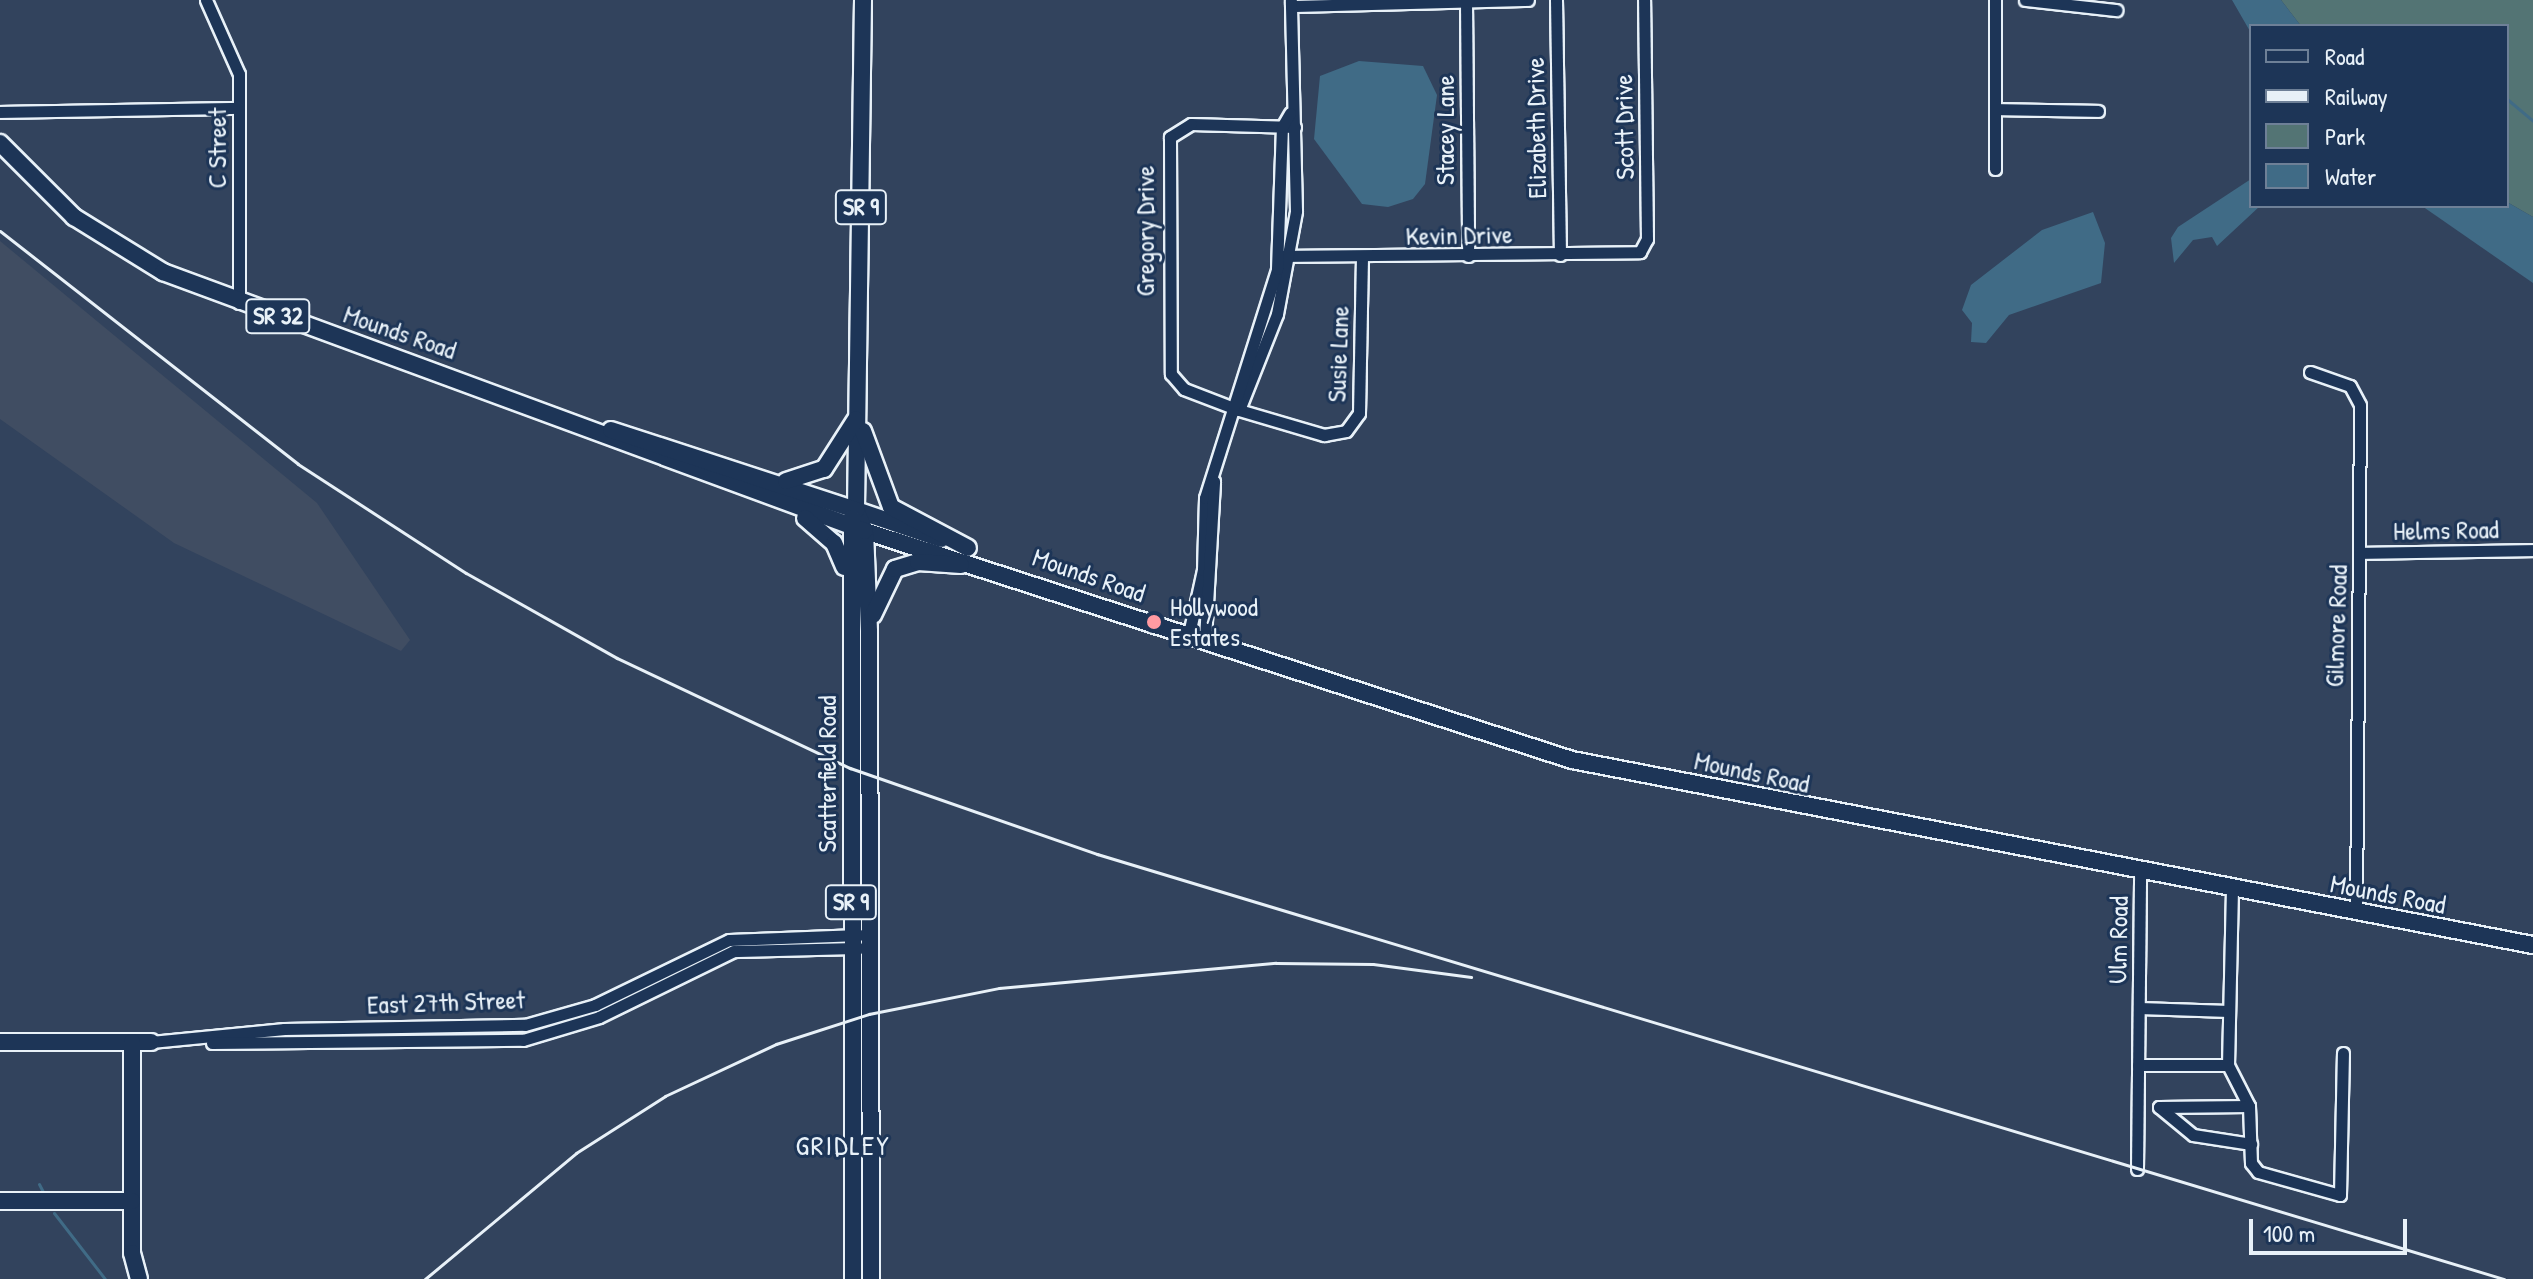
<!DOCTYPE html>
<html>
<head>
<meta charset="utf-8">
<style>
	body { margin:0 }
	#map { position:relative; width:2533px; height:1279px; overflow:hidden; background:#32435d; font-family:"Patrick Hand",sans-serif }
	div>[style] { position:absolute }
	.built>* { inset:0; background:#404d62 }
	.green>* { inset:0; background:#537474 }
	.water>* { inset:0; background:#406b86 }
	.stream>* { height:3px; margin:-1.5px; padding:0 1.5px; transform-origin:1.5px; border-radius:1.5px; background:#406b86 }
	.roads { filter:drop-shadow(2px 0 #e8f1f8) drop-shadow(-2px 0 #e8f1f8) drop-shadow(0 2px #e8f1f8) drop-shadow(0 -2px #e8f1f8) }
	.street>* { height:11px; margin:-5.5px; padding:0 5.5px; transform-origin:5.5px; border-radius:5.5px; background:#1d3557 }
	.secondary>* { height:16px; margin:-8px; padding:0 8px; transform-origin:8px; border-radius:8px; background:#1d3557 }
	.primary>* { height:16px; margin:-8px; padding:0 8px; transform-origin:8px; border-radius:8px; background:#1d3557 }
	.rail>* { height:3px; margin:-1.5px; padding:0 1.5px; transform-origin:1.5px; border-radius:1.5px; background:#e8f1f8 }
	.dots>* { width:22px; height:22px; translate:-50% -50%; box-sizing:border-box; border:4px solid #1d3557; border-radius:50% }
	span { translate:-50% -50%; white-space:nowrap; text-align:center; line-height:1.15; -webkit-text-stroke:6px #1d3557; paint-order:stroke }
	.shield-label span { padding:2px 6px; background:#1d3557; border:2px solid; border-radius:6px; -webkit-text-stroke-width:0 }
	.shield-label { font-size:24px; color:#e8f1f8; font-weight:700 }
	.street-label { font-size:26px; color:#e8f1f8 }
	.poi-label { font-size:26px; color:#e8f1f8 }
	.left { translate:0 -50%; text-align:left }
	.neighbourhood-label { font-size:28px; color:#e8f1f8; letter-spacing:2px }
	.legend { position:absolute; left:2249px; top:24px; width:260px; height:184px; box-sizing:border-box; background:#1d3557; border:2px solid #6e8097; margin:0; padding:10px 14px; list-style:none; font-size:24px; color:#e8f1f8 }
	.legend li { display:flex; align-items:center; gap:16px; height:40px }
	.legend b { width:40px; border:2px solid #6e8097 }
	.scale { position:absolute; left:2249px; top:1219px; width:158px; height:36px; box-sizing:border-box; border:4px solid #e8f1f8; border-top:0; padding-left:10px; font-size:24px; line-height:28px; white-space:nowrap; color:#e8f1f8; -webkit-text-stroke:6px #1d3557; paint-order:stroke }
</style>
</head>
<body>
<div id="map">
	<div class="built">
		<div style="clip-path:polygon(0 241px,317px 503px,410px 640px,401px 651px,174px 543px,0 419px)"></div>
	</div>
	<div class="green">
		<div style="clip-path:polygon(2281px 0,2533px 0,2533px 217px,2507px 202px,2507px 26px,2301px 26px)"></div>
	</div>
	<div class="water">
		<div style="clip-path:polygon(2232px 0,2281px 0,2301px 26px,2251px 26px,2251px 33px)"></div>
		<div style="clip-path:polygon(1359px 61px,1423px 66px,1437px 95px,1425px 184px,1413px 199px,1388px 207px,1362px 204px,1314px 139px,1320px 76px)"></div>
		<div style="clip-path:polygon(2251px 179px,2251px 206px,2260px 206px,2217px 246px,2212px 237px,2193px 240px,2174px 263px,2171px 238px,2178px 227px)"></div>
		<div style="clip-path:polygon(2507px 202px,2533px 217px,2533px 283px,2422px 206px)"></div>
		<div style="clip-path:polygon(2093px 212px,2105px 243px,2101px 283px,2009px 315px,1986px 343px,1971px 342px,1972px 323px,1962px 310px,1971px 285px,2042px 230px)"></div>
	</div>
	<div class="stream">
		<div style="left:2507px;top:99px;width:34px;rotate:40deg"></div>
		<div style="left:39px;top:1184px;width:9px;rotate:63deg"></div>
		<div style="left:54px;top:1213px;width:83px;rotate:52.3deg"></div>
	</div>
	<div class="roads">
		<div class="street">
			<div style="left:206px;top:0;width:81px;rotate:66deg"></div>
			<div style="left:239px;top:74px;width:229px;rotate:90deg"></div>
			<div style="left:1556px;top:0;width:255px;rotate:89.1deg"></div>
			<div style="left:2025px;top:0;width:92px;rotate:6.3deg"></div>
			<div style="left:1466px;top:2px;width:254px;rotate:89.5deg"></div>
			<div style="left:1291px;top:6px;width:237px;rotate:-1.5deg"></div>
			<div style="left:1996px;top:109px;width:102px;rotate:1.1deg"></div>
			<div style="left:0;top:112px;width:239px;rotate:-1deg"></div>
			<div style="left:1295px;top:127px;width:104px;rotate:-178.3deg"></div>
			<div style="left:1191px;top:124px;width:25px;rotate:148deg"></div>
			<div style="left:1170px;top:137px;width:237px;rotate:89.8deg"></div>
			<div style="left:1171px;top:374px;width:20px;rotate:49deg"></div>
			<div style="left:1184px;top:389px;width:59px;rotate:20.9deg"></div>
			<div style="left:1239px;top:410px;width:89px;rotate:16.4deg"></div>
			<div style="left:1324px;top:435px;width:22px;rotate:-10deg"></div>
			<div style="left:1346px;top:431px;width:22px;rotate:-54deg"></div>
			<div style="left:1359px;top:413px;width:154px;rotate:-88.9deg"></div>
			<div style="left:1995px;top:169px;width:169px;rotate:-90deg"></div>
			<div style="left:1279px;top:256px;width:361px;rotate:-0.6deg"></div>
			<div style="left:1640px;top:252px;width:15px;rotate:-62deg"></div>
			<div style="left:1647px;top:239px;width:239px;rotate:-90.7deg"></div>
			<div style="left:2310px;top:372px;width:42px;rotate:19.3deg"></div>
			<div style="left:2350px;top:386px;width:21px;rotate:62deg"></div>
			<div style="left:2360px;top:405px;width:507px;rotate:90.45deg"></div>
			<div style="left:1239px;top:410px;width:103px;rotate:-68.4deg"></div>
			<div style="left:1277px;top:314px;width:105px;rotate:-79.5deg"></div>
			<div style="left:1296px;top:211px;width:211px;rotate:-91.4deg"></div>
			<div style="left:2360px;top:553px;width:173px;rotate:-1deg"></div>
			<div style="left:1189px;top:634px;width:66px;rotate:-77.7deg"></div>
			<div style="left:1203px;top:570px;width:72px;rotate:-88.4deg"></div>
			<div style="left:1205px;top:498px;width:240px;rotate:-72.5deg"></div>
			<div style="left:1277px;top:269px;width:142px;rotate:-88deg"></div>
			<div style="left:1282px;top:127px;width:16px;rotate:-60deg"></div>
			<div style="left:1205px;top:639px;width:158px;rotate:-86.7deg"></div>
			<div style="left:2232px;top:889px;width:176px;rotate:91.3deg"></div>
			<div style="left:2228px;top:1065px;width:46px;rotate:62.9deg"></div>
			<div style="left:2249px;top:1106px;width:57px;rotate:88deg"></div>
			<div style="left:2251px;top:1163px;width:11px;rotate:52deg"></div>
			<div style="left:2258px;top:1172px;width:85px;rotate:15.7deg"></div>
			<div style="left:2340px;top:1195px;width:142px;rotate:-88.8deg"></div>
			<div style="left:2139px;top:1008px;width:90px;rotate:1.9deg"></div>
			<div style="left:151px;top:1042px;width:134px;rotate:-5.6deg"></div>
			<div style="left:284px;top:1029px;width:241px;rotate:-1deg"></div>
			<div style="left:525px;top:1025px;width:73px;rotate:-15.9deg"></div>
			<div style="left:595px;top:1005px;width:149px;rotate:-25.9deg"></div>
			<div style="left:729px;top:940px;width:130px;rotate:-2.2deg"></div>
			<div style="left:212px;top:1043px;width:311px;rotate:-0.6deg"></div>
			<div style="left:523px;top:1040px;width:79px;rotate:-16.8deg"></div>
			<div style="left:599px;top:1017px;width:150px;rotate:-26.1deg"></div>
			<div style="left:734px;top:951px;width:125px;rotate:-1.4deg"></div>
			<div style="left:2138px;top:1065px;width:90px"></div>
			<div style="left:2159px;top:1107px;width:44px;rotate:39.5deg"></div>
			<div style="left:2193px;top:1135px;width:59px;rotate:8.8deg"></div>
			<div style="left:2159px;top:1107px;width:90px;rotate:-0.6deg"></div>
			<div style="left:2137px;top:1169px;width:297px;rotate:-89.4deg"></div>
		</div>
		<div class="secondary">
			<div style="left:856px;top:510px;width:90px;rotate:18.8deg"></div>
			<div style="left:865px;top:531px;width:743px;rotate:17.95deg"></div>
			<div style="left:1572px;top:760px;width:979px;rotate:10.9deg"></div>
			<div style="left:0;top:1042px;width:151px"></div>
			<div style="left:132px;top:1042px;width:211px;rotate:90deg"></div>
			<div style="left:132px;top:1253px;width:27px;rotate:75deg"></div>
			<div style="left:0;top:1201px;width:132px"></div>
		</div>
		<div class="primary">
			<div style="left:863px;top:0;width:510px;rotate:90.79deg"></div>
			<div style="left:856px;top:510px;width:23px;rotate:67deg"></div>
			<div style="left:865px;top:531px;width:101px;rotate:87.7deg"></div>
			<div style="left:869px;top:632px;width:647px;rotate:89.82deg"></div>
			<div style="left:0;top:143px;width:105px;rotate:45deg"></div>
			<div style="left:74px;top:217px;width:105px;rotate:31.7deg"></div>
			<div style="left:163px;top:272px;width:748px;rotate:20.25deg"></div>
			<div style="left:611px;top:430px;width:258px;rotate:18.1deg"></div>
			<div style="left:863px;top:431px;width:81px;rotate:69.8deg"></div>
			<div style="left:891px;top:507px;width:87px;rotate:28deg"></div>
			<div style="left:786px;top:481px;width:40px;rotate:-18deg"></div>
			<div style="left:824px;top:469px;width:59px;rotate:-57.4deg"></div>
			<div style="left:805px;top:518px;width:38px;rotate:41deg"></div>
			<div style="left:834px;top:543px;width:26px;rotate:67deg"></div>
			<div style="left:852px;top:518px;width:761px;rotate:89.92deg"></div>
			<div style="left:873px;top:615px;width:51px;rotate:-64.4deg"></div>
			<div style="left:895px;top:569px;width:24px;rotate:-17deg"></div>
			<div style="left:918px;top:562px;width:43px;rotate:4deg"></div>
		</div>
	</div>
	<div class="rail">
		<div style="left:0;top:231px;width:378px;rotate:38deg"></div>
		<div style="left:298px;top:464px;width:200px;rotate:33deg"></div>
		<div style="left:466px;top:573px;width:173px;rotate:29.4deg"></div>
		<div style="left:617px;top:658px;width:258px;rotate:25.3deg"></div>
		<div style="left:850px;top:768px;width:262px;rotate:19.2deg"></div>
		<div style="left:1097px;top:854px;width:1470px;rotate:16.81deg"></div>
		<div style="left:425px;top:1279px;width:197px;rotate:-39.8deg"></div>
		<div style="left:576px;top:1153px;width:106px;rotate:-32.6deg"></div>
		<div style="left:665px;top:1096px;width:123px;rotate:-25.1deg"></div>
		<div style="left:776px;top:1044px;width:98px;rotate:-17.9deg"></div>
		<div style="left:869px;top:1014px;width:133px;rotate:-11.3deg"></div>
		<div style="left:999px;top:988px;width:278px;rotate:-5.2deg"></div>
		<div style="left:1276px;top:963px;width:97px;rotate:0.6deg"></div>
		<div style="left:1373px;top:964px;width:99px;rotate:7.6deg"></div>
	</div>
	<div class="dots">
		<div style="left:1154px;top:622px;background:#ff9aa2"></div>
	</div>
	<div class="shield-label">
		<span style="left:861px;top:207px">SR 9</span>
		<span style="left:278px;top:316px">SR 32</span>
		<span style="left:851px;top:902px">SR 9</span>
	</div>
	<div class="street-label">
		<span style="left:1624px;top:127px;rotate:-91deg">Scott Drive</span>
		<span style="left:1536px;top:128px;rotate:-91deg">Elizabeth Drive</span>
		<span style="left:1445px;top:130px;rotate:-90deg">Stacey Lane</span>
		<span style="left:217px;top:148px;rotate:-90deg">C Street</span>
		<span style="left:1145px;top:231px;rotate:-90deg">Gregory Drive</span>
		<span style="left:1459px;top:235px;rotate:-1deg">Kevin Drive</span>
		<span style="left:400px;top:332px;rotate:19deg">Mounds Road</span>
		<span style="left:1338px;top:354px;rotate:-88deg">Susie Lane</span>
		<span style="left:2446px;top:530px;rotate:-1deg">Helms Road</span>
		<span style="left:1089px;top:575px;rotate:19deg">Mounds Road</span>
		<span style="left:2336px;top:626px;rotate:-88deg">Gilmore Road</span>
		<span style="left:1752px;top:772px;rotate:12deg">Mounds Road</span>
		<span style="left:827px;top:774px;rotate:-90deg">Scatterfield Road</span>
		<span style="left:2388px;top:894px;rotate:11deg">Mounds Road</span>
		<span style="left:2118px;top:940px;rotate:-89deg">Ulm Road</span>
		<span style="left:446px;top:1002px;rotate:-2deg">East 27th Street</span>
	</div>
	<div class="poi-label">
		<span class="left" style="left:1170px;top:622px">Hollywood<br>Estates</span>
	</div>
	<div class="neighbourhood-label">
		<span style="left:843px;top:1145px">GRIDLEY</span>
	</div>
	<ul class="legend">
	<li><b style="height:10px;background:#1d3557"></b>Road</li>
	<li><b style="height:10px;background:#e8f1f8"></b>Railway</li>
	<li><b style="height:22px;background:#537474"></b>Park</li>
	<li><b style="height:22px;background:#406b86"></b>Water</li>
	</ul>
	<div class="scale">100 m</div>
</div>
</body>
</html>
